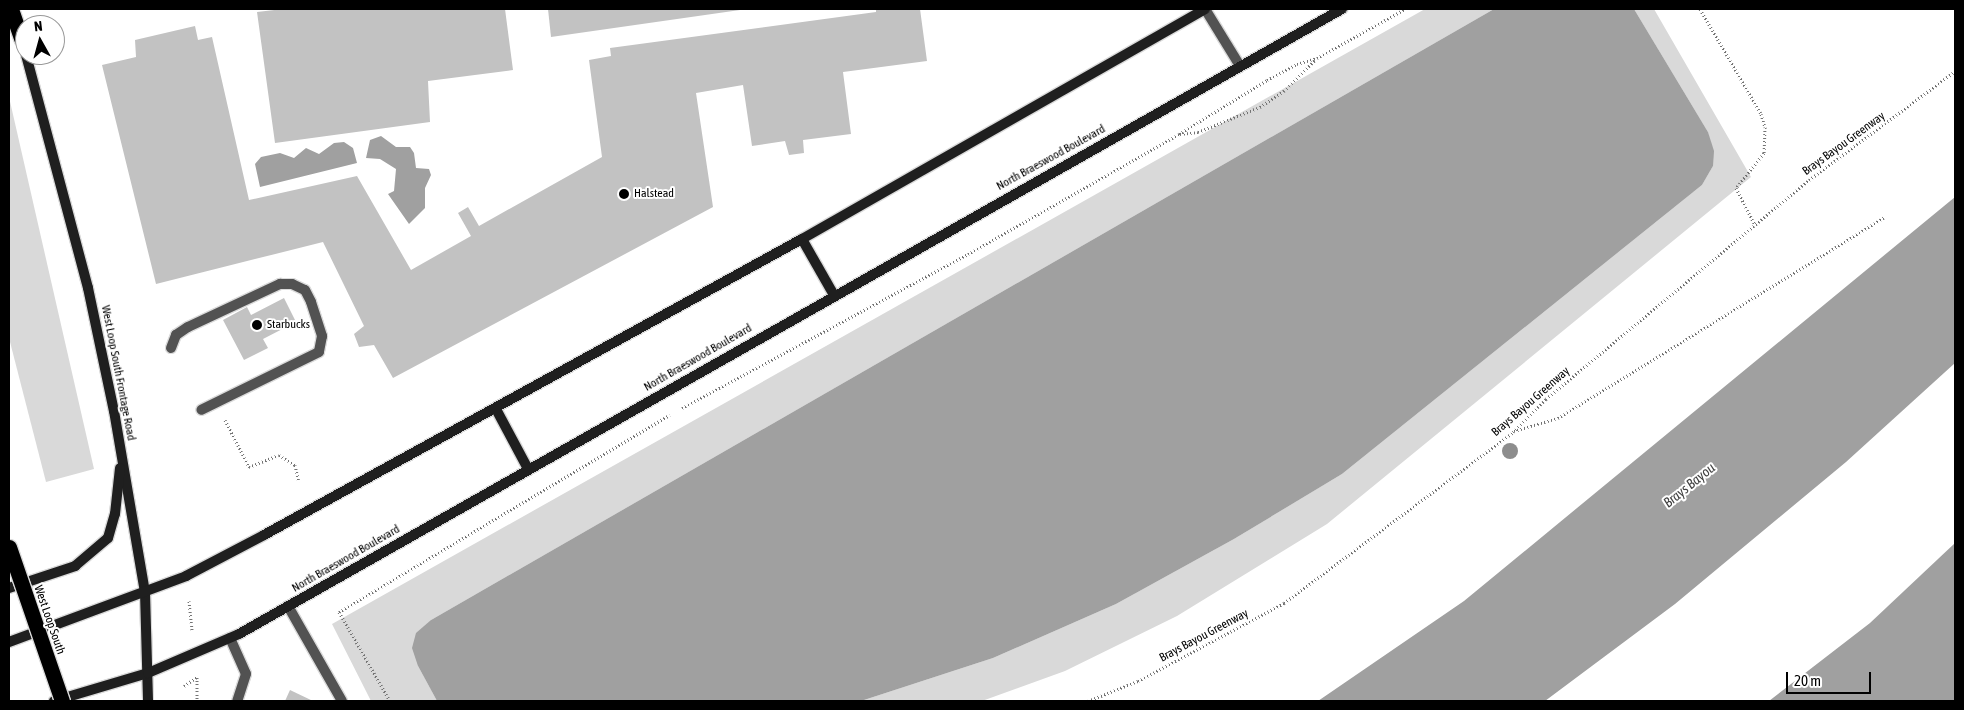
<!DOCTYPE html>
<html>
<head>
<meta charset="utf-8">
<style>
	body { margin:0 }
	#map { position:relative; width:1964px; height:710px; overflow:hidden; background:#fff; font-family:"Asap Condensed",sans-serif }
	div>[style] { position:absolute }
	.green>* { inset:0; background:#d9d9d9 }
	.water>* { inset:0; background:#a0a0a0 }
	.building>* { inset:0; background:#c2c2c2 }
	.path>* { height:3px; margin-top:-1.5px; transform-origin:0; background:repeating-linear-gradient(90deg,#747474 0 1px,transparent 0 3.5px) }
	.roads { filter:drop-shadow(1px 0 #dbdbdb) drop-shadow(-1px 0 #dbdbdb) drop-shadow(0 1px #dbdbdb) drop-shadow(0 -1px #dbdbdb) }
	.lane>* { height:10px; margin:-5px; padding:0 5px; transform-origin:5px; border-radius:5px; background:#525252 }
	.street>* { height:10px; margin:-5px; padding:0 5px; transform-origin:5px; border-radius:5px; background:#525252 }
	.secondary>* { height:10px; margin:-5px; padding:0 5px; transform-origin:5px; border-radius:5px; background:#1f1f1f }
	.highway>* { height:15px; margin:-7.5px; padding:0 7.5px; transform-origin:7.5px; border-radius:7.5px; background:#000 }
	.bridges { filter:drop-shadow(1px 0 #dbdbdb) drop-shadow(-1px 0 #dbdbdb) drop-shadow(0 1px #dbdbdb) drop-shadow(0 -1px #dbdbdb) }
	.highway-bridge>* { height:15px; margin:-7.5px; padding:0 7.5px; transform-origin:7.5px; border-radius:7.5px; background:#000 }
	.trees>* { width:16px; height:16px; margin:-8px; border-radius:50%; background:#8d8d8d }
	.dots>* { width:14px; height:14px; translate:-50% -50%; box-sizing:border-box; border:2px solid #fff; border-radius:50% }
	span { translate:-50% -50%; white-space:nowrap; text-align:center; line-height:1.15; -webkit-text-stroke:4px #fff; paint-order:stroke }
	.street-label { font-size:12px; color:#000 }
	.poi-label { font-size:12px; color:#000 }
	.left { translate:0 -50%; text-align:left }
	.water-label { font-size:14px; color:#414141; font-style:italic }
	.frame { position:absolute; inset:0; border:10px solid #000; pointer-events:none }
	.north { position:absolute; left:15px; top:15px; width:50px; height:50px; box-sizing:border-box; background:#fff; border:1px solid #999; border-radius:50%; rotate:353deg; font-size:14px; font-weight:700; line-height:20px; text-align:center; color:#000 }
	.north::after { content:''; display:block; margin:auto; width:18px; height:22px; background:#000; clip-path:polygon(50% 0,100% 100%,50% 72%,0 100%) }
	.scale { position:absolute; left:1786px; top:672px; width:85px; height:22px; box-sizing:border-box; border:2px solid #000; border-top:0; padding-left:6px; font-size:15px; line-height:18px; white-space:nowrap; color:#000; -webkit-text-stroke:4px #fff; paint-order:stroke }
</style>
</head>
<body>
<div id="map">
	<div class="green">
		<div style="clip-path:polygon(1425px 9px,1494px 9px,431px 620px,418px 666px,437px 701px,371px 701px,332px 624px)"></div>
		<div style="clip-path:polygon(1634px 9px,1654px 9px,1751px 177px,1327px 524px,1177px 616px,1065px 671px,982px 701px,861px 701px,993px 658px,1116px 604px,1234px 539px,1342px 474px,1702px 185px,1713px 166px,1708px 132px)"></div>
		<div style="clip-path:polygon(9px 97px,94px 469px,46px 482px,9px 338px)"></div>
	</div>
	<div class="water">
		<div style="clip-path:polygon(1494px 9px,1634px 9px,1708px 132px,1714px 151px,1713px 166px,1702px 185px,1342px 474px,1234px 539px,1116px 604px,993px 658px,861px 701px,437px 701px,418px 666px,412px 648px,416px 633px,431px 620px)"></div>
		<div style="clip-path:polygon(381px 136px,396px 147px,410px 147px,414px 153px,416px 168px,429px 169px,431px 175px,425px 188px,425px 208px,409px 224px,388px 194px,394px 191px,396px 169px,380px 159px,366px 158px,370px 140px)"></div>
		<div style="clip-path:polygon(344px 142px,353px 148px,357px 163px,260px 187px,255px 164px,261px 157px,280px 153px,294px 158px,306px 148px,319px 154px,334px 143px)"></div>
		<div style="clip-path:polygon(1955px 197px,1955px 363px,1846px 462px,1675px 604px,1545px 701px,1318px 701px,1464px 601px)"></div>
		<div style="clip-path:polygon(1955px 543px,1955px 701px,1769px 701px,1870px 623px)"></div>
	</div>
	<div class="building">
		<div style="clip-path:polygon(283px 9px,505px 9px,513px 70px,428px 81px,430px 122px,275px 143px,257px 12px)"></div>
		<div style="clip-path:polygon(548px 9px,740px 9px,740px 10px,551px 37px)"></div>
		<div style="clip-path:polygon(876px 9px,920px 9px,927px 61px,843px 72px,851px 134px,803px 140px,804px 153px,789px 155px,785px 141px,752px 146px,743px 85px,696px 93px,713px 207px,393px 378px,374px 345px,359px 347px,354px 334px,364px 326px,323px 242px,156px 284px,102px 65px,136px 57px,135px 40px,195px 26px,198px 40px,212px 37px,249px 200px,357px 176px,411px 270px,471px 236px,458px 213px,468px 207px,479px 226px,602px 157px,589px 60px,611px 56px,610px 48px,876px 12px)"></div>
		<div style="clip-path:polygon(284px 298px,296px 322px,263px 339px,268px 348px,244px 360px,223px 320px,247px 307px,251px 315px)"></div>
		<div style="clip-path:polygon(290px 690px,313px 701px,285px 701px)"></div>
	</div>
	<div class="path">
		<div style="left:1700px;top:9px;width:121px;rotate:59.8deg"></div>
		<div style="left:1761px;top:114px;width:14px;rotate:73deg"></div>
		<div style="left:1765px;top:127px;width:26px;rotate:92deg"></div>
		<div style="left:1764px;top:153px;width:45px;rotate:128.7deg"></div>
		<div style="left:1736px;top:188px;width:42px;rotate:62.8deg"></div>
		<div style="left:1180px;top:134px;width:18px;rotate:-6deg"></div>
		<div style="left:1198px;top:132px;width:67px;rotate:-22deg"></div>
		<div style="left:1260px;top:107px;width:29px;rotate:-34deg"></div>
		<div style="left:1284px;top:91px;width:44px;rotate:-45deg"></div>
		<div style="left:682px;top:408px;width:325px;rotate:-28.3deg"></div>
		<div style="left:968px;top:254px;width:243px;rotate:-29.6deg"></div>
		<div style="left:1179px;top:134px;width:103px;rotate:-31.5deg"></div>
		<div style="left:1267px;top:80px;width:34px;rotate:-28deg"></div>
		<div style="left:1297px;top:64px;width:21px;rotate:-17deg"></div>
		<div style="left:1317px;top:58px;width:101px;rotate:-29.1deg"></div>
		<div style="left:225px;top:420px;width:53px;rotate:62.9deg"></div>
		<div style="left:249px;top:467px;width:32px;rotate:-22deg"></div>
		<div style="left:279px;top:455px;width:19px;rotate:32deg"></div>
		<div style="left:295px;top:465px;width:17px;rotate:77deg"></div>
		<div style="left:1514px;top:431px;width:46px;rotate:-16.5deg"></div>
		<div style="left:1558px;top:418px;width:384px;rotate:-31.6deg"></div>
		<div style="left:189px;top:601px;width:29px;rotate:84deg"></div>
		<div style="left:184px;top:686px;width:16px;rotate:-35deg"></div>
		<div style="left:197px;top:677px;width:24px;rotate:90deg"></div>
		<div style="left:390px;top:701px;width:103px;rotate:-119.8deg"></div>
		<div style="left:339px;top:612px;width:385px;rotate:-30.8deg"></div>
		<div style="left:1088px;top:701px;width:54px;rotate:-21.8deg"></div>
		<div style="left:1138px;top:681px;width:166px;rotate:-28.1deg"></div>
		<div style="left:1284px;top:603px;width:286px;rotate:-36.7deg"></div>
		<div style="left:1513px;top:432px;width:47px;rotate:-45deg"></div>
		<div style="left:1546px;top:399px;width:342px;rotate:-39.8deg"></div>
		<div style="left:1809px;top:180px;width:182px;rotate:-36.7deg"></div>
	</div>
	<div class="roads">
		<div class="lane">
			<div style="left:171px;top:348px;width:14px;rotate:-69deg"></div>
			<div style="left:176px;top:335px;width:14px;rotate:-34deg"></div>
			<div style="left:188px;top:327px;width:102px;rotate:-25.1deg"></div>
			<div style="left:280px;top:284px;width:12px"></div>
			<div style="left:292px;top:284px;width:14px;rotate:25deg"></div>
			<div style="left:305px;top:290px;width:13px;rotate:63deg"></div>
			<div style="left:311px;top:302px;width:36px;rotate:72deg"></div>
			<div style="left:322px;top:336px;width:16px;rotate:101deg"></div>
			<div style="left:319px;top:352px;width:131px;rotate:153.8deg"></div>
			<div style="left:288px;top:606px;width:109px;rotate:60.4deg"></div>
			<div style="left:230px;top:638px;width:39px;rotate:66deg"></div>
			<div style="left:246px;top:674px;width:28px;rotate:108deg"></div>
		</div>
		<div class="street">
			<div style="left:1205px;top:9px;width:67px;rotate:58.4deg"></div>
		</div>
		<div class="secondary">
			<div style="left:26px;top:55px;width:241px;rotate:75.1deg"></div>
			<div style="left:88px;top:288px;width:126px;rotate:78.1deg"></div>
			<div style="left:114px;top:411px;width:184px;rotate:80.3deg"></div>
			<div style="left:145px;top:592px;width:109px;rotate:88.4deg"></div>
			<div style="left:802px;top:239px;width:64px;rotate:60.3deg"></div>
			<div style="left:496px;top:409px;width:68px;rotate:61.9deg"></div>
			<div style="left:9px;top:588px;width:70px;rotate:-18.4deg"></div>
			<div style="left:75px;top:566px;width:43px;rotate:-40.3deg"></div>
			<div style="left:108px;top:538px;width:25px;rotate:-74deg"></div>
			<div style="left:115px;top:514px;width:46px;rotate:-83.8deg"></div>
			<div style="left:9px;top:642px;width:189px;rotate:-20.4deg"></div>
			<div style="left:186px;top:576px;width:88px;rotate:-27.7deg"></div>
			<div style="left:264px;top:535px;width:614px;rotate:-28.82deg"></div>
			<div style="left:802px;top:239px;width:464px;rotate:-29.7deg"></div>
			<div style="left:54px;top:701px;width:98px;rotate:-16.6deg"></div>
			<div style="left:148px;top:673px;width:99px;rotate:-23.2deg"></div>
			<div style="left:239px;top:634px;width:1268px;rotate:-29.54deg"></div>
		</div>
		<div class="highway">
			<div style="left:11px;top:9px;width:31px;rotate:71deg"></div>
		</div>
	</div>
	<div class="bridges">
		<div class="highway-bridge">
			<div style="left:9px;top:547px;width:163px;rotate:71deg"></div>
		</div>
	</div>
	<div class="trees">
		<div style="left:1510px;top:451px"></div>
	</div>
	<div class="dots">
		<div style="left:624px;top:194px;background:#000"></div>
		<div style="left:257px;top:325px;background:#000"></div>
	</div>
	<div class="street-label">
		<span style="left:1844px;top:144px;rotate:-36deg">Brays Bayou Greenway</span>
		<span style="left:1051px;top:158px;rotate:-29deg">North Braeswood Boulevard</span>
		<span style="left:698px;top:358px;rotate:-30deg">North Braeswood Boulevard</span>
		<span style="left:118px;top:373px;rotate:79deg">West Loop South Frontage Road</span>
		<span style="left:1531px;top:402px;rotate:-41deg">Brays Bayou Greenway</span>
		<span style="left:346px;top:559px;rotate:-30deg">North Braeswood Boulevard</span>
		<span style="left:49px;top:620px;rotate:71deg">West Loop South</span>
		<span style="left:1204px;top:636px;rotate:-28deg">Brays Bayou Greenway</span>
	</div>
	<div class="poi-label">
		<span class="left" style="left:634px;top:194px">Halstead</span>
		<span class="left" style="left:267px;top:325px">Starbucks</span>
	</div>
	<div class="water-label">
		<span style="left:1689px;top:485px;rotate:-39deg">Brays Bayou</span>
	</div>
	<div class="frame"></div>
	<div class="north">N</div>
	<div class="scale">20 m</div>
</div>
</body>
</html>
